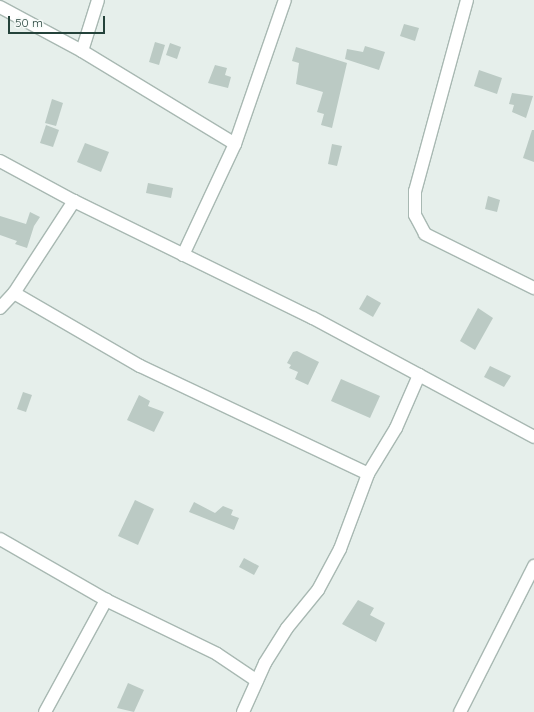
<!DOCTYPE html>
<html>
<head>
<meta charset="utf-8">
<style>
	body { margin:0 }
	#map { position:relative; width:534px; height:712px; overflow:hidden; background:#e6efeb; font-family:Quicksand,sans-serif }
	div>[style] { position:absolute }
	.building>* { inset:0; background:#bbcac4 }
	.roads { filter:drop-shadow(1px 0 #a8b8b2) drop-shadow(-1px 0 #a8b8b2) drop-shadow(0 1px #a8b8b2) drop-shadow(0 -1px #a8b8b2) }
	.minor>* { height:12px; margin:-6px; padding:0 6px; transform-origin:6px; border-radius:6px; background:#fff }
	span { translate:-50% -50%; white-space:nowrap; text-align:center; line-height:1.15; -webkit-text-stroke:4px #f7fbf9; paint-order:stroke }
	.scale { position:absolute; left:8px; top:16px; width:97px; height:18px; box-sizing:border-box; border:2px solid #24423a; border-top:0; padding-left:5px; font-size:12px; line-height:14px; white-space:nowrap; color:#24423a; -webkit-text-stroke:3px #f7fbf9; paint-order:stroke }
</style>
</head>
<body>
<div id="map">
	<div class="building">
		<div style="clip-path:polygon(404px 24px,419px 28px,415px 41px,400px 36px)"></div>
		<div style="clip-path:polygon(155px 42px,165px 45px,159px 65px,149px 62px)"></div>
		<div style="clip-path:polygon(170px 43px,181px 47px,177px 59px,166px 55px)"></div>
		<div style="clip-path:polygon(365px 46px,385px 52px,379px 70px,345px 59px,347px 49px,363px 52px)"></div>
		<div style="clip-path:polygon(296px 47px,347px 63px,332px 128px,321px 125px,324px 114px,317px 112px,323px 92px,296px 84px,299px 63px,292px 61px)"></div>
		<div style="clip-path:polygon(215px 65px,227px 68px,225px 75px,231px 77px,228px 88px,208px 83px)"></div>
		<div style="clip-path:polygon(479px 70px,502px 78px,497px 94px,474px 86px)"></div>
		<div style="clip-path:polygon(512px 93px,533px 96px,526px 118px,512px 112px,514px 105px,509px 104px)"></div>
		<div style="clip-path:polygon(52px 99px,63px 103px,56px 126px,45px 123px)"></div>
		<div style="clip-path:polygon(46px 125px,59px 130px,53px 147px,40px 143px)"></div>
		<div style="clip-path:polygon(532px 130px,534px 130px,534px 162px,523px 158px)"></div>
		<div style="clip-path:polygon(85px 143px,109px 152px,101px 172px,77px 162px)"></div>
		<div style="clip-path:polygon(332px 144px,342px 146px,337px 166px,328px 164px)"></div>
		<div style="clip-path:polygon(148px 183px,173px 188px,171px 198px,146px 193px)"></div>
		<div style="clip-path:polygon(488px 196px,500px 200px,497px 212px,485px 209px)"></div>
		<div style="clip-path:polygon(30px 212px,40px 217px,34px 226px,27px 248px,15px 244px,17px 241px,0 235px,0 216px,26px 224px)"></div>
		<div style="clip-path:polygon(367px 295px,381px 303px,373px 317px,359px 309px)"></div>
		<div style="clip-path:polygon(478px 308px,493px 318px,475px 350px,460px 341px)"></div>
		<div style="clip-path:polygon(297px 351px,319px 362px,308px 385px,295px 379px,298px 372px,289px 368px,291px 365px,287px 363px,293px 352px)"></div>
		<div style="clip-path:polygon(490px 366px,511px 376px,504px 387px,484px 377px)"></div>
		<div style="clip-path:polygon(341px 379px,380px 396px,370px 418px,331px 401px)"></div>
		<div style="clip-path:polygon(23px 392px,32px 395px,26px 412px,17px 409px)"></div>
		<div style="clip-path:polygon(139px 395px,150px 401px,148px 406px,164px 412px,154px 432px,127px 420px)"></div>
		<div style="clip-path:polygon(135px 500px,154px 509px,138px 545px,118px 536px)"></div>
		<div style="clip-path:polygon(194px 502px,215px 513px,223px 506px,233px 510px,231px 515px,239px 518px,234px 530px,189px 512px)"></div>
		<div style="clip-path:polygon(244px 558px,259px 566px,254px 575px,239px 567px)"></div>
		<div style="clip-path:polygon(358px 600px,374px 608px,370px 615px,385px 623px,376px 642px,342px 624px)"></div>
		<div style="clip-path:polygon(128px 683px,144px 690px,134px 712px,117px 708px)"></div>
	</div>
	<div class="roads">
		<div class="minor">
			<div style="left:467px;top:0;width:198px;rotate:105.2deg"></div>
			<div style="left:415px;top:191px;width:24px;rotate:90deg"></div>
			<div style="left:415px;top:215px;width:21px;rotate:62deg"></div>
			<div style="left:425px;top:234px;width:122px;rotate:26.4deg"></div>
			<div style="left:0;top:7px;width:93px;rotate:28.2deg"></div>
			<div style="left:82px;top:51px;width:179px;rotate:31.3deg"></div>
			<div style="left:82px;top:51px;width:53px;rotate:-72.6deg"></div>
			<div style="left:0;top:161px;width:84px;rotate:28.4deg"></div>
			<div style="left:74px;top:201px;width:266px;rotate:26.1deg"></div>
			<div style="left:313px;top:318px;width:251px;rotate:28.3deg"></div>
			<div style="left:183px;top:255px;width:123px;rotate:-64.9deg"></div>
			<div style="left:235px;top:144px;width:152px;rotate:-70.9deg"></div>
			<div style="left:14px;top:293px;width:146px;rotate:30.1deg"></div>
			<div style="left:140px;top:366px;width:252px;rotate:25.3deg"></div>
			<div style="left:0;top:308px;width:21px;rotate:-47deg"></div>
			<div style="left:14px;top:293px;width:110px;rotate:-56.9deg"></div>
			<div style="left:0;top:539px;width:122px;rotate:29.9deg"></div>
			<div style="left:106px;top:600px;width:123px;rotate:25.9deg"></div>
			<div style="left:217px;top:654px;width:48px;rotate:34deg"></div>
			<div style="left:45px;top:712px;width:128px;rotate:-61.4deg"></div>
			<div style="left:243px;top:712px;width:54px;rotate:-65.8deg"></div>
			<div style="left:265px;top:663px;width:41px;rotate:-57.8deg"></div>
			<div style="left:287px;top:628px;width:49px;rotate:-50.8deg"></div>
			<div style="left:318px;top:590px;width:47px;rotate:-61.8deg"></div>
			<div style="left:340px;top:549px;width:80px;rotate:-69.5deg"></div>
			<div style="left:368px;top:474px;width:54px;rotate:-58.7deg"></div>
			<div style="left:396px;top:428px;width:58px;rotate:-66.5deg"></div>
			<div style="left:460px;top:712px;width:164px;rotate:-63.1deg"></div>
		</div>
	</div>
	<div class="scale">50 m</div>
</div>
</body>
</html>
